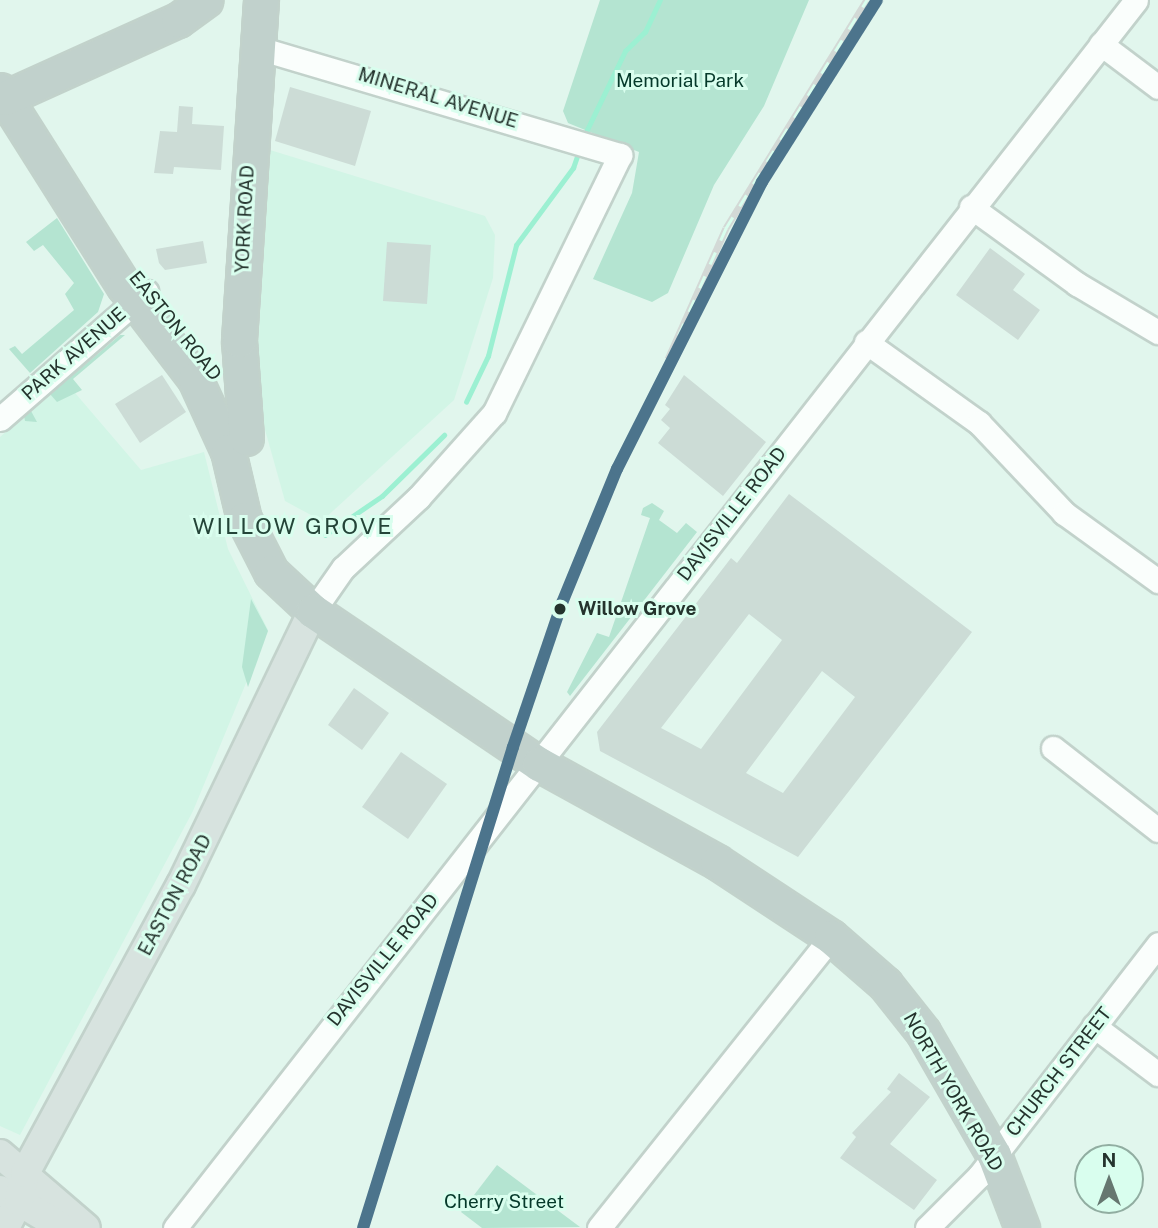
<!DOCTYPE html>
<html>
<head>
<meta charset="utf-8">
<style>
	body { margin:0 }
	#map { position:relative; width:1158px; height:1228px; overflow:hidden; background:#e1f6ed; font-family:"Public Sans",sans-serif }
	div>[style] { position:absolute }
	.built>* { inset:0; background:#d2f5e6 }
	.green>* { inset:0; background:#b4e4d1 }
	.stream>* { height:4.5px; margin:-2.25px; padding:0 2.25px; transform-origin:2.25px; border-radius:2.25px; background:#9cf0d2 }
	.building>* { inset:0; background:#ccdcd6 }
	.roads { filter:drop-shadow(2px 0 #c2d2cb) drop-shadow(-2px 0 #c2d2cb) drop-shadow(0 2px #c2d2cb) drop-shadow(0 -2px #c2d2cb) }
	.minor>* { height:23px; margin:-11.5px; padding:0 11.5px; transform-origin:11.5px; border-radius:11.5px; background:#fafefc }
	.major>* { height:28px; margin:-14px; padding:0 14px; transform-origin:14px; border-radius:14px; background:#d7e3df }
	.highway>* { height:33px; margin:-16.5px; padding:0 16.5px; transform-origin:16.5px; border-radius:16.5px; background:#c1d1cc }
	.rail>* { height:7px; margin-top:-3.5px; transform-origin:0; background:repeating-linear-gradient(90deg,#d9feee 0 13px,#d3d9d6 0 26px); box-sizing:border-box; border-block:2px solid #d3d9d6 }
	.rail-1>* { height:12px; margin:-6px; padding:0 6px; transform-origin:6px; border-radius:6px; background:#4c748c }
	.dots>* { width:19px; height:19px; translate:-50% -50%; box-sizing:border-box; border:4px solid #d9feee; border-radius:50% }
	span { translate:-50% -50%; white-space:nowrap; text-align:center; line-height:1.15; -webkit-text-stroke:6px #d9feee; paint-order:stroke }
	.park-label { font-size:19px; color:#05392a }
	.street-label { font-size:19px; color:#24332d }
	.stop-label { font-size:19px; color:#24332d; font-weight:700 }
	.left { translate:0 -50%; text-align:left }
	.quarter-label { font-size:23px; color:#244438; letter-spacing:2px }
	.north { position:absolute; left:1074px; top:1144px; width:70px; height:70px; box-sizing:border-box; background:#d9feee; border:2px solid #91ada1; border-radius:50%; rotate:0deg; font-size:19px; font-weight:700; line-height:28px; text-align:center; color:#24332d }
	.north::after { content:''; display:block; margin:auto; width:24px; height:32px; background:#667770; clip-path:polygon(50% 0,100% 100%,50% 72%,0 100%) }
</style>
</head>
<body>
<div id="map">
	<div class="built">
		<div style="clip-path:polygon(270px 150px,485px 216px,495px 235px,493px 278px,454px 400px,322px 521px,285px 501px,255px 394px)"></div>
		<div style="clip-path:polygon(64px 380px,141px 470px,204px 452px,228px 549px,268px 630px,193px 811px,20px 1135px,0 1126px,0 437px)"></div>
	</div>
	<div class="green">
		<div style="clip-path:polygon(600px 0,809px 0,764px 106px,714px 185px,668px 293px,652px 302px,593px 279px,632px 193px,639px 152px,568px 123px,563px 111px)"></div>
		<div style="clip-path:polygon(57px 218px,104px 294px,98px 312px,30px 373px,9px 349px,15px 346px,22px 354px,74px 310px,65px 294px,74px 283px,43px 245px,34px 251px,26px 242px)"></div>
		<div style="clip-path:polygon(120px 335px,125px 335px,73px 379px,82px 390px,57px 402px,50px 394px,31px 411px,37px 422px,25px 421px,24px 416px)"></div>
		<div style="clip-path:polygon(652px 503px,664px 511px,659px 520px,677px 533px,686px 523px,697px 532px,570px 696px,567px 692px,597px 633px,609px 637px,650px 518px,641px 515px,643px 508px)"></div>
		<div style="clip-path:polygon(251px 599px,268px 631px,248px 687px,242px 667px)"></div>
		<div style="clip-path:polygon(497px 1165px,580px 1227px,482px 1228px,461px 1212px)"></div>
	</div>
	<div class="stream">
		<div style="left:584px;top:136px;width:94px;rotate:-64.2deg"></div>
		<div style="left:625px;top:51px;width:28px;rotate:-44deg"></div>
		<div style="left:645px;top:32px;width:35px;rotate:-65deg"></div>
		<div style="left:466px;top:402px;width:51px;rotate:-64.4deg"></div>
		<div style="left:488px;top:356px;width:114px;rotate:-75.8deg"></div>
		<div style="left:516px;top:245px;width:96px;rotate:-53.5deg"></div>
		<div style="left:573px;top:168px;width:18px;rotate:-71deg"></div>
		<div style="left:325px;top:535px;width:69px;rotate:-34.4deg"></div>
		<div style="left:382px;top:496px;width:87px;rotate:-44.5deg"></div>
	</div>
	<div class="building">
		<div style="clip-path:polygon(290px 87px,371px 111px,355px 166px,275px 141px)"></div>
		<div style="clip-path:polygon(179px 106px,193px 107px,192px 124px,224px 126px,221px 170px,174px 167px,173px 174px,154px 173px,160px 131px,177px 132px)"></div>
		<div style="clip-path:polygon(203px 241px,207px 263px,165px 270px,159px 263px,156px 249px)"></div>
		<div style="clip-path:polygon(387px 242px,431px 245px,427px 304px,383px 301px)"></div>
		<div style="clip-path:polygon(990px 248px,1025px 274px,1013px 290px,1040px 310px,1018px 340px,956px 295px)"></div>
		<div style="clip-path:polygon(162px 375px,186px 412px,140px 443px,115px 404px)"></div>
		<div style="clip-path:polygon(684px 375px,766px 442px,723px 496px,658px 443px,670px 428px,661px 420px,670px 409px,665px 405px)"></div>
		<div style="clip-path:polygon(evenodd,789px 494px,972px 632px,798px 857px,600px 751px,597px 732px,731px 558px,737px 563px,789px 494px,749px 614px,782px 640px,701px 749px,661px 728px,749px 614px,789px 494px,822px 671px,855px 697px,783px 793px,746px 773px,822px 671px)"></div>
		<div style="clip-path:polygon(354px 688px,389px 713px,362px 750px,328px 725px)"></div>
		<div style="clip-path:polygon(401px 752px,447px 784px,408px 839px,362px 807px)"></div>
		<div style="clip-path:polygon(899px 1073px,930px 1097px,890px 1144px,937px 1180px,914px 1210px,840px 1158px,856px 1137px,852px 1133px,891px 1092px,887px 1089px)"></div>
	</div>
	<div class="roads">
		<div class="minor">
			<div style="left:1101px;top:44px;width:71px;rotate:37deg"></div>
			<div style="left:255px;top:47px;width:381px;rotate:16.5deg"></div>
			<div style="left:620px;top:155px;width:287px;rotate:116deg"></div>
			<div style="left:494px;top:413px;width:113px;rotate:131.8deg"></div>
			<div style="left:419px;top:497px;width:104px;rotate:136.9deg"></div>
			<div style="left:343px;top:568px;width:52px;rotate:124.9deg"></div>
			<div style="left:971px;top:207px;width:131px;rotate:36deg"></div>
			<div style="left:1077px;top:284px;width:94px;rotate:30.7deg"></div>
			<div style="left:866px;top:342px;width:139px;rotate:35.6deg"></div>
			<div style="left:979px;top:423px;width:124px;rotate:46.6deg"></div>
			<div style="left:1064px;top:513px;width:116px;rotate:35.9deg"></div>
			<div style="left:0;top:419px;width:194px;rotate:-41deg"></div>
			<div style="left:1053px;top:748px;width:133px;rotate:38deg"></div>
			<div style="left:1094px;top:1026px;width:80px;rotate:36.9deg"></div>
			<div style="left:175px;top:1228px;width:1559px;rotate:-51.95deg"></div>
			<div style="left:599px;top:1228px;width:372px;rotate:-51.4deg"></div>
			<div style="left:927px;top:1228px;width:74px;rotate:-45deg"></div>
			<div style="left:979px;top:1176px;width:293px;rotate:-52.3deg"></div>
		</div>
		<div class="major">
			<div style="left:0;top:1154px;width:113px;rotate:40.7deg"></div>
			<div style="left:0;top:1190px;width:74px;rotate:31.1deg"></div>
			<div style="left:5px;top:1228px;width:30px;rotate:-63deg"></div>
			<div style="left:19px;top:1201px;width:29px;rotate:-78deg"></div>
			<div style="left:25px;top:1173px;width:328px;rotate:-61.6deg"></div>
			<div style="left:181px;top:885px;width:304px;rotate:-64.3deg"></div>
		</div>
		<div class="highway">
			<div style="left:0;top:90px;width:232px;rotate:57.7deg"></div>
			<div style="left:124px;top:286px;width:117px;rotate:52.6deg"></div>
			<div style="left:195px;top:379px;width:79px;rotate:65.4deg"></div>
			<div style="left:228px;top:451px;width:70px;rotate:76.8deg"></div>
			<div style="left:244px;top:519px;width:59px;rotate:63deg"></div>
			<div style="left:271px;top:572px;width:57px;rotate:42.9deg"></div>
			<div style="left:313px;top:611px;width:273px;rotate:34.1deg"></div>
			<div style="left:539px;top:764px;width:203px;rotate:28.8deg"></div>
			<div style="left:717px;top:862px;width:136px;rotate:33.3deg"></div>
			<div style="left:831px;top:937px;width:72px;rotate:41deg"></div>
			<div style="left:885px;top:984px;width:61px;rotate:51.6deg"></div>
			<div style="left:923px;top:1032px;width:142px;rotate:60deg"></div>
			<div style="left:994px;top:1155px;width:78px;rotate:69deg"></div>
			<div style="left:5px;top:98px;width:190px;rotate:-24.3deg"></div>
			<div style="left:178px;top:20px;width:34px;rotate:-36deg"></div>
			<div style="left:246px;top:438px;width:98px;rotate:-94.1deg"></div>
			<div style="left:239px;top:340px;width:341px;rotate:-86.3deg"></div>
		</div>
	</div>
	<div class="rail">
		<div style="left:668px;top:359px;width:143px;rotate:-66.1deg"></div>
		<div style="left:726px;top:228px;width:268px;rotate:-58.3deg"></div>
	</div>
	<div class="rail-1">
		<div style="left:363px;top:1228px;width:504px;rotate:-72.68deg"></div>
		<div style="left:513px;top:747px;width:152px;rotate:-71.2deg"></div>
		<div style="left:562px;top:603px;width:145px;rotate:-67.7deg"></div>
		<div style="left:617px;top:469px;width:322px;rotate:-63.2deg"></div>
		<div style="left:762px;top:182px;width:215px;rotate:-57.7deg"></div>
	</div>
	<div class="dots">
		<div style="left:560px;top:609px;background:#24332d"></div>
	</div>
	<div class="park-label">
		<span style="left:680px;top:81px">Memorial Park</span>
		<span style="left:504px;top:1202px">Cherry Street</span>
	</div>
	<div class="street-label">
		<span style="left:438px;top:98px;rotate:17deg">MINERAL AVENUE</span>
		<span style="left:245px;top:219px;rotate:-87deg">YORK ROAD</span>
		<span style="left:175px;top:326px;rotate:51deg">EASTON ROAD</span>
		<span style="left:74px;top:354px;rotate:-41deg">PARK AVENUE</span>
		<span style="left:732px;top:514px;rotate:-52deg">DAVISVILLE ROAD</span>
		<span style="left:175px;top:895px;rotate:-62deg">EASTON ROAD</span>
		<span style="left:383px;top:960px;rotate:-51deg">DAVISVILLE ROAD</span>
		<span style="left:1059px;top:1072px;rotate:-52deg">CHURCH STREET</span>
		<span style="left:953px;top:1092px;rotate:60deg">NORTH YORK ROAD</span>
	</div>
	<div class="stop-label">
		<span class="left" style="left:578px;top:609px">Willow Grove</span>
	</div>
	<div class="quarter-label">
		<span style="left:293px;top:526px">WILLOW GROVE</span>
	</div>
	<div class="north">N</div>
</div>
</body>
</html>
